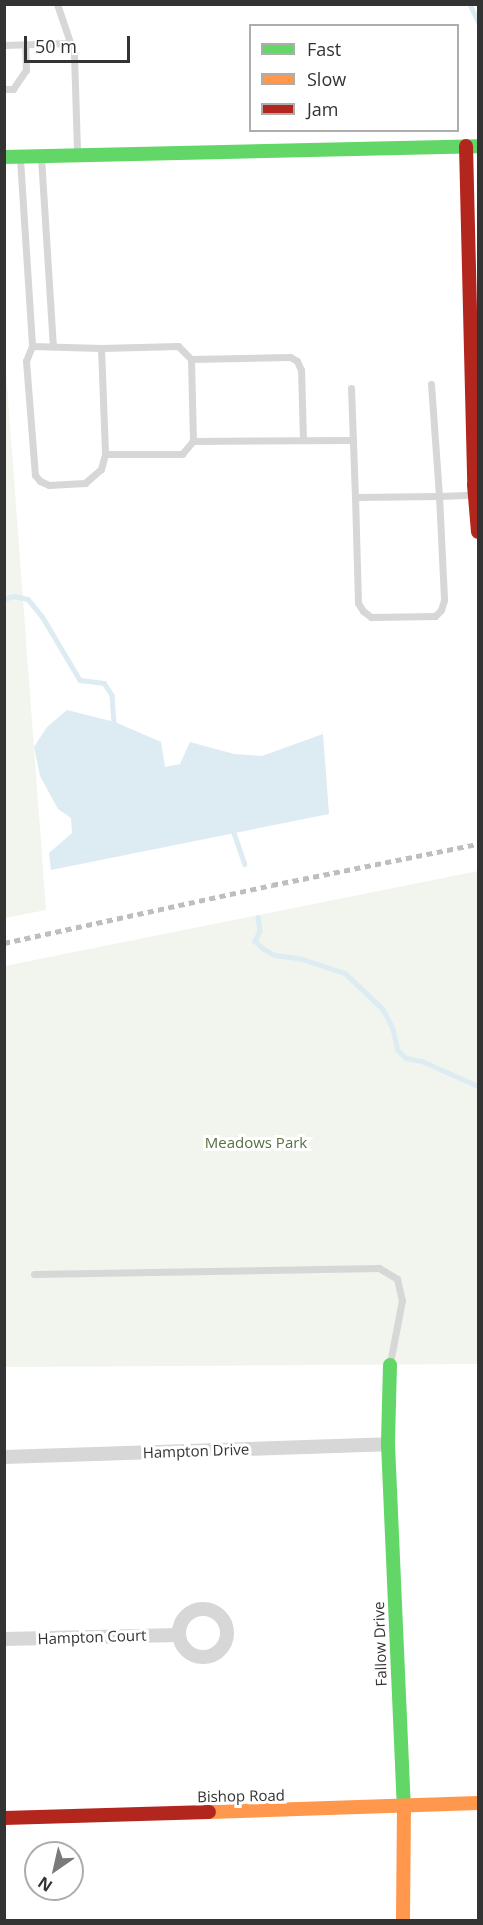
<!DOCTYPE html>
<html>
<head>
<meta charset="utf-8">
<style>
	body { margin:0 }
	#map { position:relative; width:483px; height:1925px; overflow:hidden; background:#fff; font-family:"Open Sans",sans-serif }
	div>[style] { position:absolute }
	.green>* { inset:0; background:#f1f5ed }
	.water>* { inset:0; background:#ddebf3 }
	.stream>* { height:4.5px; margin:-2.25px; padding:0 2.25px; transform-origin:2.25px; border-radius:2.25px; background:#ddebf3 }
	.lane>* { height:7px; margin:-3.5px; padding:0 3.5px; transform-origin:3.5px; border-radius:3.5px; background:#d7d7d7 }
	.street>* { height:14px; margin:-7px; padding:0 7px; transform-origin:7px; border-radius:7px; background:#d7d7d7 }
	.street>.ring { margin:-7px; padding:0; box-sizing:content-box; background:none; border:14px solid #d7d7d7; border-radius:50% }
	.fast>* { height:14px; margin:-7px; padding:0 7px; transform-origin:7px; border-radius:7px; background:#63d668 }
	.slow>* { height:14px; margin:-7px; padding:0 7px; transform-origin:7px; border-radius:7px; background:#ff974d }
	.jam>* { height:14px; margin:-7px; padding:0 7px; transform-origin:7px; border-radius:7px; background:#b3261e }
	.rail>* { height:4.5px; margin-top:-2.25px; transform-origin:0; background:repeating-linear-gradient(90deg,#bebebe 0 6px,transparent 0 10.5px) }
	span { translate:-50% -50%; white-space:nowrap; text-align:center; line-height:1.15; -webkit-text-stroke:6px #fff; paint-order:stroke }
	.park-label { font-size:15px; color:#56703f }
	.street-label { font-size:15px; color:#333 }
	.frame { position:absolute; inset:0; border:6px solid #333; pointer-events:none }
	.legend { position:absolute; left:249px; top:24px; width:210px; height:108px; box-sizing:border-box; background:#fff; border:2px solid #adadad; margin:0; padding:8px 10px; list-style:none; font-size:18px; color:#333 }
	.legend li { display:flex; align-items:center; gap:12px; height:30px }
	.legend b { width:30px; border:2px solid #adadad }
	.north { position:absolute; left:24px; top:1841px; width:60px; height:60px; box-sizing:border-box; background:#fff; border:2px solid #adadad; border-radius:50%; rotate:214deg; font-size:16px; font-weight:700; line-height:24px; text-align:center; color:#333 }
	.north::after { content:''; display:block; margin:auto; width:21px; height:27px; background:#7a7a7a; clip-path:polygon(50% 0,100% 100%,50% 72%,0 100%) }
	.scale { position:absolute; left:24px; top:36px; width:106px; height:27px; box-sizing:border-box; border:3px solid #333; border-top:0; padding-left:8px; font-size:18px; line-height:21px; white-space:nowrap; color:#333; -webkit-text-stroke:4px #fff; paint-order:stroke }
</style>
</head>
<body>
<div id="map">
	<div class="green">
		<div style="clip-path:polygon(5px 358px,46px 910px,5px 918px,4px 918px)"></div>
		<div style="clip-path:polygon(478px 871px,478px 1364px,5px 1367px,5px 966px)"></div>
	</div>
	<div class="water">
		<div style="clip-path:polygon(67px 710px,115px 722px,161px 742px,165px 767px,180px 764px,190px 742px,234px 754px,262px 756px,323px 734px,329px 814px,51px 870px,49px 853px,72px 833px,71px 818px,58px 809px,40px 776px,34px 747px,47px 727px)"></div>
	</div>
	<div class="stream">
		<div style="left:470px;top:4px;width:19px;rotate:65deg"></div>
		<div style="left:4px;top:599px;width:10px;rotate:-17deg"></div>
		<div style="left:14px;top:596px;width:14px;rotate:12deg"></div>
		<div style="left:28px;top:599px;width:22px;rotate:51deg"></div>
		<div style="left:42px;top:616px;width:74px;rotate:59.3deg"></div>
		<div style="left:80px;top:680px;width:24px;rotate:7deg"></div>
		<div style="left:104px;top:683px;width:14px;rotate:56deg"></div>
		<div style="left:112px;top:695px;width:32px;rotate:86deg"></div>
		<div style="left:232px;top:827px;width:39px;rotate:71deg"></div>
		<div style="left:258px;top:917px;width:14px;rotate:82deg"></div>
		<div style="left:260px;top:931px;width:11px;rotate:117deg"></div>
		<div style="left:255px;top:941px;width:12px;rotate:42deg"></div>
		<div style="left:264px;top:949px;width:13px;rotate:29deg"></div>
		<div style="left:275px;top:955px;width:27px;rotate:8deg"></div>
		<div style="left:302px;top:959px;width:45px;rotate:18deg"></div>
		<div style="left:345px;top:973px;width:52px;rotate:43.5deg"></div>
		<div style="left:383px;top:1009px;width:22px;rotate:63deg"></div>
		<div style="left:393px;top:1029px;width:22px;rotate:77deg"></div>
		<div style="left:398px;top:1050px;width:11px;rotate:45deg"></div>
		<div style="left:406px;top:1058px;width:16px;rotate:11deg"></div>
		<div style="left:422px;top:1061px;width:61px;rotate:24.1deg"></div>
	</div>
	<div class="lane">
		<div style="left:57px;top:4px;width:53px;rotate:71.2deg"></div>
		<div style="left:74px;top:54px;width:98px;rotate:88.2deg"></div>
		<div style="left:4px;top:45px;width:66px;rotate:-1.7deg"></div>
		<div style="left:4px;top:89px;width:9px"></div>
		<div style="left:13px;top:89px;width:23px;rotate:-56deg"></div>
		<div style="left:26px;top:70px;width:26px;rotate:-92deg"></div>
		<div style="left:41px;top:157px;width:190px;rotate:86.4deg"></div>
		<div style="left:20px;top:159px;width:187px;rotate:86.3deg"></div>
		<div style="left:101px;top:348px;width:69px;rotate:-178.3deg"></div>
		<div style="left:32px;top:346px;width:16px;rotate:112deg"></div>
		<div style="left:26px;top:361px;width:114px;rotate:85.5deg"></div>
		<div style="left:35px;top:475px;width:8px;rotate:50deg"></div>
		<div style="left:40px;top:481px;width:10px;rotate:24deg"></div>
		<div style="left:49px;top:485px;width:36px;rotate:-3deg"></div>
		<div style="left:85px;top:483px;width:21px;rotate:-41deg"></div>
		<div style="left:101px;top:469px;width:16px;rotate:-75deg"></div>
		<div style="left:191px;top:359px;width:18px;rotate:-135deg"></div>
		<div style="left:178px;top:346px;width:77px;rotate:178.5deg"></div>
		<div style="left:101px;top:348px;width:106px;rotate:87.8deg"></div>
		<div style="left:105px;top:454px;width:77px"></div>
		<div style="left:182px;top:454px;width:17px;rotate:-50deg"></div>
		<div style="left:431px;top:384px;width:112px;rotate:85.9deg"></div>
		<div style="left:439px;top:496px;width:104px;rotate:87.2deg"></div>
		<div style="left:444px;top:600px;width:10px;rotate:107deg"></div>
		<div style="left:441px;top:610px;width:8px;rotate:135deg"></div>
		<div style="left:435px;top:616px;width:64px;rotate:179.1deg"></div>
		<div style="left:371px;top:617px;width:10px;rotate:-143deg"></div>
		<div style="left:363px;top:611px;width:9px;rotate:-122deg"></div>
		<div style="left:358px;top:603px;width:106px;rotate:-91.6deg"></div>
		<div style="left:355px;top:497px;width:84px;rotate:-0.7deg"></div>
		<div style="left:439px;top:496px;width:34px;rotate:-2deg"></div>
		<div style="left:351px;top:388px;width:109px;rotate:87.9deg"></div>
		<div style="left:303px;top:440px;width:70px;rotate:-91.6deg"></div>
		<div style="left:301px;top:370px;width:10px;rotate:-114deg"></div>
		<div style="left:297px;top:361px;width:8px;rotate:-150deg"></div>
		<div style="left:290px;top:357px;width:99px;rotate:178.8deg"></div>
		<div style="left:191px;top:359px;width:82px;rotate:88.6deg"></div>
		<div style="left:193px;top:441px;width:160px;rotate:-0.4deg"></div>
		<div style="left:34px;top:1274px;width:345px;rotate:-1deg"></div>
		<div style="left:379px;top:1268px;width:21px;rotate:31deg"></div>
		<div style="left:397px;top:1279px;width:22px;rotate:77deg"></div>
		<div style="left:402px;top:1300px;width:64px;rotate:100.8deg"></div>
	</div>
	<div class="street">
		<div style="left:4px;top:1457px;width:384px;rotate:-1.9deg"></div>
		<div class="ring" style="left:179px;top:1609px;width:34px;height:34px"></div>
		<div style="left:4px;top:1639px;width:175px;rotate:-1.3deg"></div>
	</div>
	<div class="fast">
		<div style="left:4px;top:157px;width:474px;rotate:-1.3deg"></div>
		<div style="left:390px;top:1365px;width:79px;rotate:91.5deg"></div>
		<div style="left:388px;top:1444px;width:369px;rotate:87.5deg"></div>
	</div>
	<div class="slow">
		<div style="left:209px;top:1812px;width:269px;rotate:-1.9deg"></div>
		<div style="left:403px;top:1920px;width:107px;rotate:-89.5deg"></div>
	</div>
	<div class="jam">
		<div style="left:466px;top:146px;width:339px;rotate:88.6deg"></div>
		<div style="left:474px;top:485px;width:47px;rotate:85.1deg"></div>
		<div style="left:4px;top:1818px;width:205px;rotate:-1.7deg"></div>
	</div>
	<div class="rail">
		<div style="left:4px;top:943px;width:274px;rotate:-12.2deg"></div>
		<div style="left:272px;top:885px;width:210px;rotate:-11.3deg"></div>
	</div>
	<div class="park-label">
		<span style="left:256px;top:1143px">Meadows Park</span>
	</div>
	<div class="street-label">
		<span style="left:196px;top:1451px;rotate:-2deg">Hampton Drive</span>
		<span style="left:92px;top:1637px;rotate:-2deg">Hampton Court</span>
		<span style="left:380px;top:1644px;rotate:-92deg">Fallow Drive</span>
		<span style="left:241px;top:1796px;rotate:-1deg">Bishop Road</span>
	</div>
	<div class="frame"></div>
	<ul class="legend">
	<li><b style="height:8px;background:#63d668"></b>Fast</li>
	<li><b style="height:8px;background:#ff974d"></b>Slow</li>
	<li><b style="height:8px;background:#b3261e"></b>Jam</li>
	</ul>
	<div class="north">N</div>
	<div class="scale">50 m</div>
</div>
</body>
</html>
